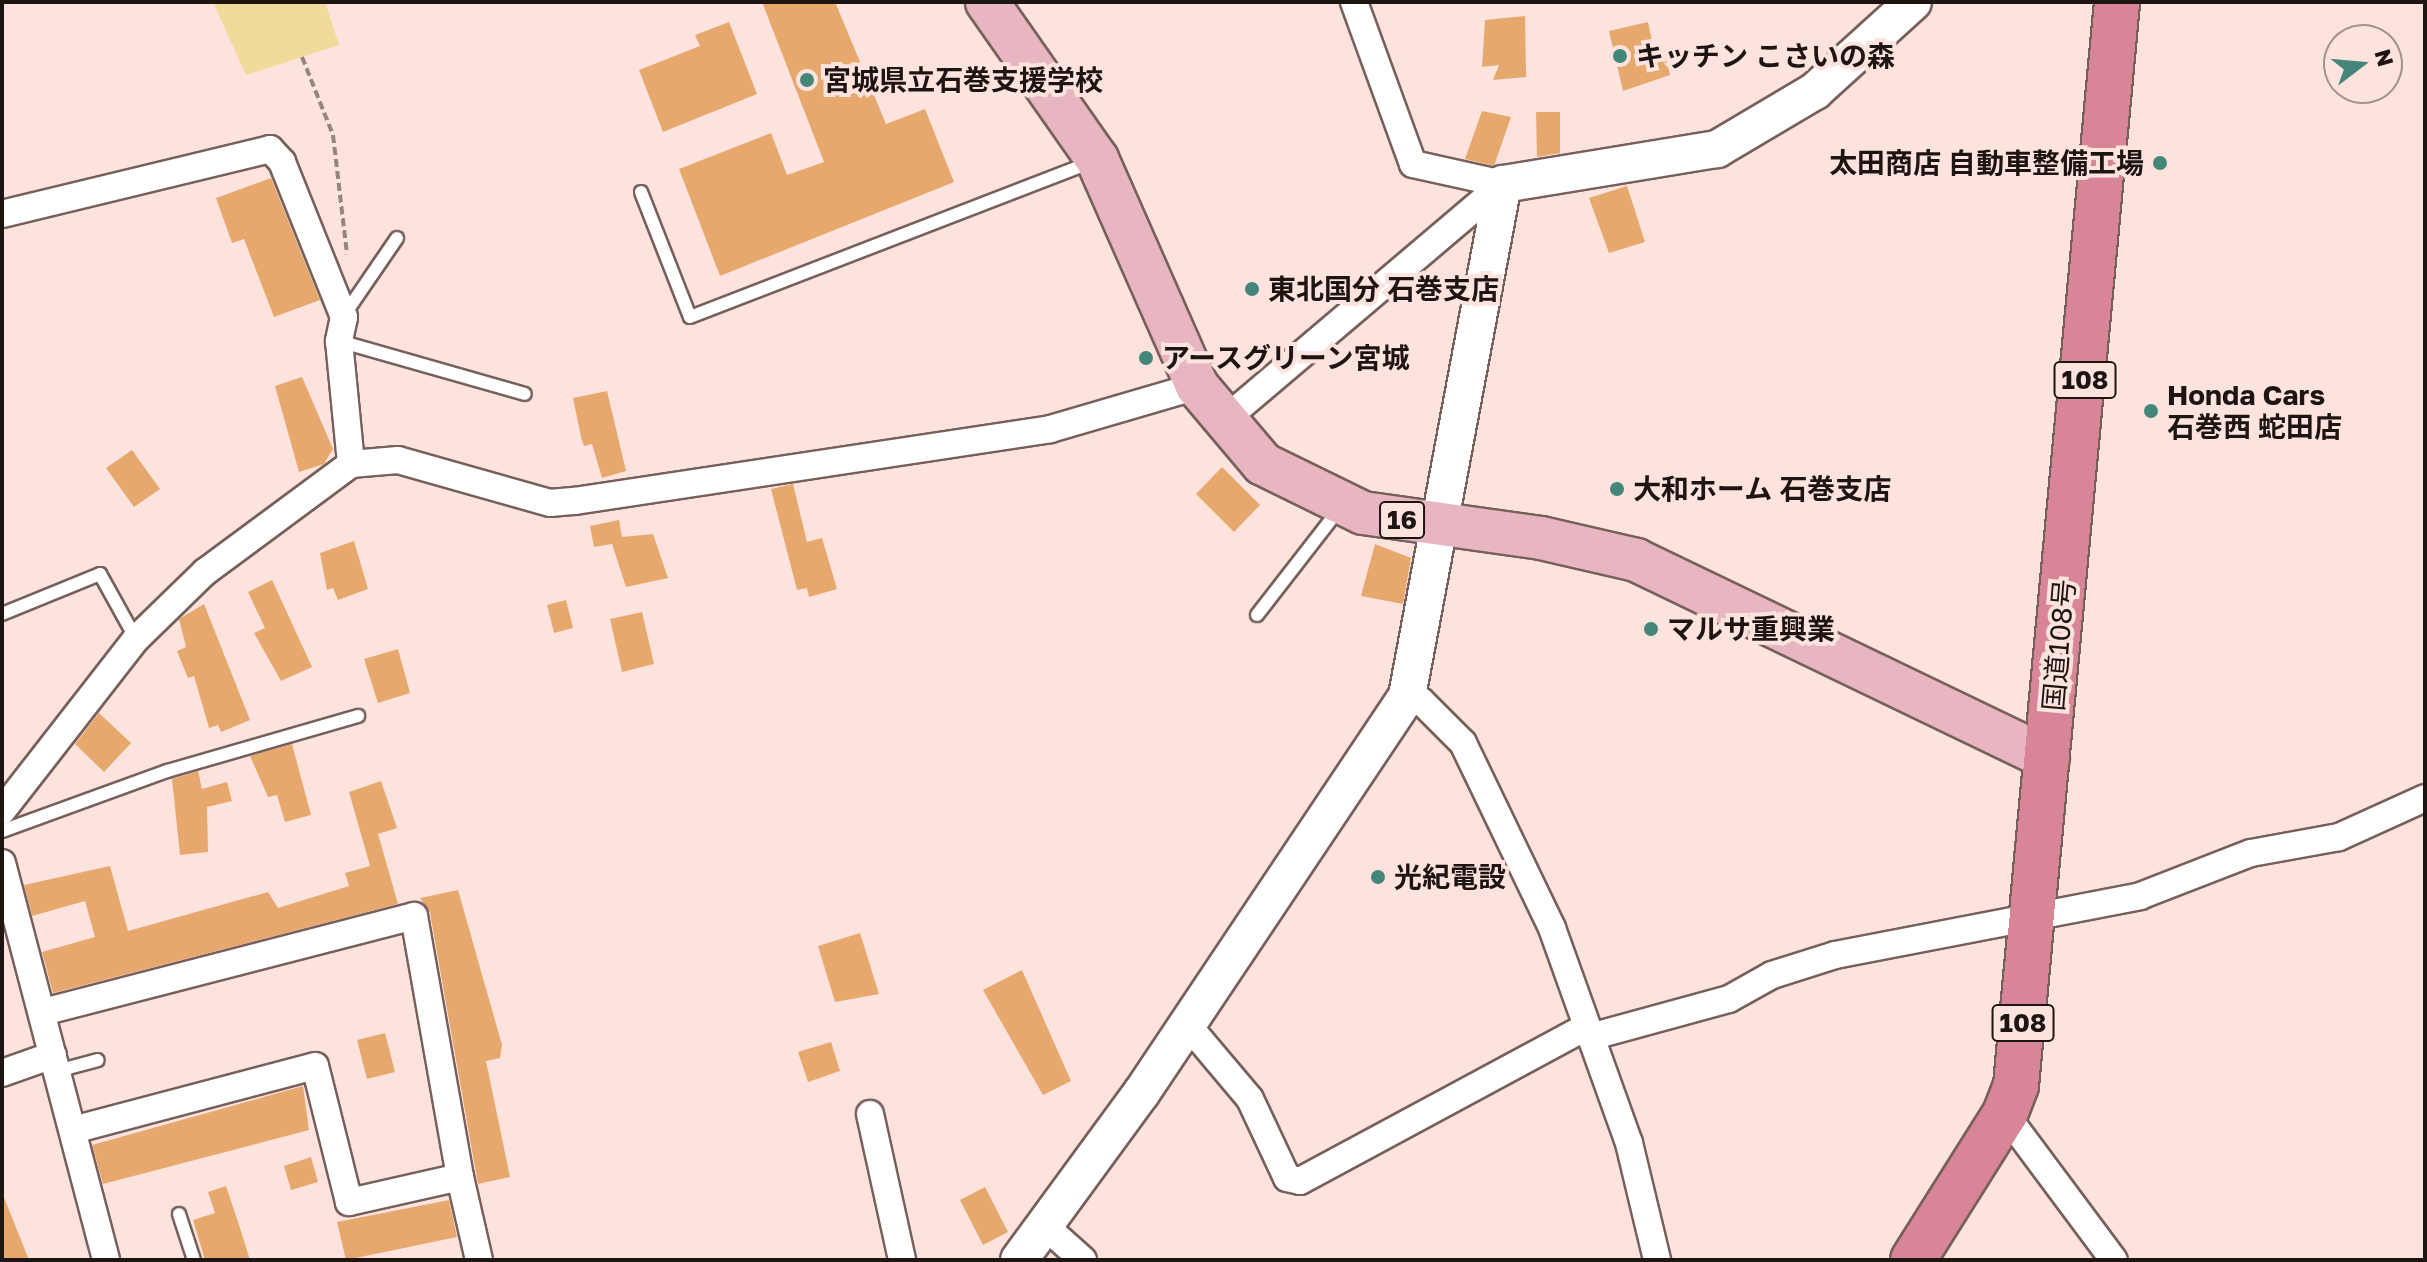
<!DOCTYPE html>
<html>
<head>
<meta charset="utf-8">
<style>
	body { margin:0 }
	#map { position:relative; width:2427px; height:1262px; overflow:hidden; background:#fde3dd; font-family:"Golos Text","Noto Sans JP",sans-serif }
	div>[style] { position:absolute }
	.green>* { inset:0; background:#f0db9a }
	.building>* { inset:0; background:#e7a86e }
	.path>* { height:4px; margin-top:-2px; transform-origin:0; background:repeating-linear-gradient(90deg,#96847f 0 8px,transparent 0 12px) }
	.roads { filter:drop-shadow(2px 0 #77605b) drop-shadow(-2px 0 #77605b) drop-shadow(0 2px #77605b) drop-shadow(0 -2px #77605b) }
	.lane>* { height:12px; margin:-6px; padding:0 6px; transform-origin:6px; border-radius:6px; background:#fff }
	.street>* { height:26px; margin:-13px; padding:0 13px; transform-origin:13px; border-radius:13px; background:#fff }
	.secondary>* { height:36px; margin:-18px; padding:0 18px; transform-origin:18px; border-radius:18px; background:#fff }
	.primary>* { height:42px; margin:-21px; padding:0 21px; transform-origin:21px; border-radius:21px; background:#e8b6c1 }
	.highway>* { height:44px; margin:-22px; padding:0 22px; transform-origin:22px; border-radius:22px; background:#d88598 }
	.dots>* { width:22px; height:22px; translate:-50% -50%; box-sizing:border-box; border:4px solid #fde3dd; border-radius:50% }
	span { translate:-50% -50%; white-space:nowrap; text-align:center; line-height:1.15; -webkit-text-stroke:8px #fde3dd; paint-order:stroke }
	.shield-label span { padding:2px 6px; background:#fde3dd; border:2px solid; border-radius:6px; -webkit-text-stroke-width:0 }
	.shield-label { font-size:26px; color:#1e1513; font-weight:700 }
	.poi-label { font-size:28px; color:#1e1513; font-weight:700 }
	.left { translate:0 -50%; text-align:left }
	.right { translate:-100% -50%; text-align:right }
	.street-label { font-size:28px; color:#1e1513 }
	.frame { position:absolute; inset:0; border:4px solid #1e1513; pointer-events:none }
	.north { position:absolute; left:2323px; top:24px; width:80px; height:80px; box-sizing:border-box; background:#fde3dd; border:2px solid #a4918c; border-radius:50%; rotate:74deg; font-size:22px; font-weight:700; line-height:32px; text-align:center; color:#1e1513 }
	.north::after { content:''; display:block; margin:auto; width:28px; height:36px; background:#44877a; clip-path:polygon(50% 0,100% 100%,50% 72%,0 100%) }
</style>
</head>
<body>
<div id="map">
	<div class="green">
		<div style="clip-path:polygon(213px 2px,325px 2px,339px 45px,246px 75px)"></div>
	</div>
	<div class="building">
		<div style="clip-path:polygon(762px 2px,835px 2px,886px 124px,925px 109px,954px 182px,720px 276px,679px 169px,771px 133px,787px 175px,824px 162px)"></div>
		<div style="clip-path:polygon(1525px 16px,1526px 77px,1493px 80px,1499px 65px,1482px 67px,1485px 20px)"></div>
		<div style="clip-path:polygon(729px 22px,757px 94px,663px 132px,639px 70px,700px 46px,695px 35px)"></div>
		<div style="clip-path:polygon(1648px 22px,1656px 60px,1666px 58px,1670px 75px,1623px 91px,1609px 31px)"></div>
		<div style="clip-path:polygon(1482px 111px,1511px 117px,1494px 166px,1465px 159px)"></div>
		<div style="clip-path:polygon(1536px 112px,1560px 112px,1560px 153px,1537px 157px)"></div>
		<div style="clip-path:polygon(271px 178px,320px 300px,274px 317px,244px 239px,232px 243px,216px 198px)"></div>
		<div style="clip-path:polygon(1627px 186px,1645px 242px,1609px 253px,1589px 198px)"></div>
		<div style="clip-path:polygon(302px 377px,333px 449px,324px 464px,299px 472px,275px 386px)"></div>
		<div style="clip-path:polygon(607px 391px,626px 471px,602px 478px,592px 444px,584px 446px,581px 437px,573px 398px)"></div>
		<div style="clip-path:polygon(132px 450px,160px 489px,134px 507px,106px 468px)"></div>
		<div style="clip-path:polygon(1222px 467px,1260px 505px,1234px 532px,1196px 494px)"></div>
		<div style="clip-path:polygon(793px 484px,807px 542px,822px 538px,837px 589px,809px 597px,807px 588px,797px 590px,771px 489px)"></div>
		<div style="clip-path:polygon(619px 520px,622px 537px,653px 534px,668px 578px,626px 587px,612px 544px,594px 547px,590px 526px)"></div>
		<div style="clip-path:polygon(354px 541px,368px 589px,338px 600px,333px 588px,327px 590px,320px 553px)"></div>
		<div style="clip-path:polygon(1375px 544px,1411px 558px,1403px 604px,1361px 596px)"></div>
		<div style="clip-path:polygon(272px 580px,312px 667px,281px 681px,254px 633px,265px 628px,248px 592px)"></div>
		<div style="clip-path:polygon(566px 600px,573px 628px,554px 633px,547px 605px)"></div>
		<div style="clip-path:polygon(204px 604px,250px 720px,221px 732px,218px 725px,209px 728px,194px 676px,188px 678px,177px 651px,186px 647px,179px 619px)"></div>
		<div style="clip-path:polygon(642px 612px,654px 664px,622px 672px,610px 619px)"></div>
		<div style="clip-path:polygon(398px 649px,410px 693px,378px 703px,364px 659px)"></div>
		<div style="clip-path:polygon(99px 713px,131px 743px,104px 772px,75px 744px)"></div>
		<div style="clip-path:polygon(292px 744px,311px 815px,285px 822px,277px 795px,268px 797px,250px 756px)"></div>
		<div style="clip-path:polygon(198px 771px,202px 789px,227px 782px,232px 801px,207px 807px,208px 852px,180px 855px,172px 779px)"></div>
		<div style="clip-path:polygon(381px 781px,397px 828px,378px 834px,398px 904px,53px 993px,42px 952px,95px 937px,85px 901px,32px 916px,24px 885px,110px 866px,128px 931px,268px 892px,278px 908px,349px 886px,345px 873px,370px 866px,349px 792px)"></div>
		<div style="clip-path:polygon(458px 890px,502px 1045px,500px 1058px,486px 1061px,510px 1177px,478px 1184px,430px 913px,420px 898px)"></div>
		<div style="clip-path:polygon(860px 933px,879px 994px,835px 1002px,818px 946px)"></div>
		<div style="clip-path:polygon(1022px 970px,1071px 1081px,1043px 1095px,983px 990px)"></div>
		<div style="clip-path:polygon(385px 1033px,395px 1072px,367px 1079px,357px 1040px)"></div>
		<div style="clip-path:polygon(831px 1042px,840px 1071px,808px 1082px,798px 1052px)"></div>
		<div style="clip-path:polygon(303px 1086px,309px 1130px,103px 1184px,92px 1145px)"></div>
		<div style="clip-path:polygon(311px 1157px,318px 1182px,291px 1190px,284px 1166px)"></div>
		<div style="clip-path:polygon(226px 1186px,238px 1222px,250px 1260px,205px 1260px,193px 1220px,215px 1213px,208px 1192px)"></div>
		<div style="clip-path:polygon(985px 1187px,1008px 1232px,983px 1245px,960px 1200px)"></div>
		<div style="clip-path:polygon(2px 1195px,3px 1195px,29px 1260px,2px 1260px)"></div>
		<div style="clip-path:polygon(449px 1200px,457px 1237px,346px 1260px,337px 1222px)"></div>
	</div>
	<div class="path">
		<div style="left:302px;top:57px;width:84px;rotate:68.3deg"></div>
		<div style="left:333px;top:135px;width:120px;rotate:83.3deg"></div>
	</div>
	<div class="roads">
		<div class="lane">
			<div style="left:641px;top:192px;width:134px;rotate:68.6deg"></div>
			<div style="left:690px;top:317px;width:430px;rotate:-21.1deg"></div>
			<div style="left:345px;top:314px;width:92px;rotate:-55.6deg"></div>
			<div style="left:339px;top:341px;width:193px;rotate:15.9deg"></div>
			<div style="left:2px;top:614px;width:106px;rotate:-22.2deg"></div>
			<div style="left:100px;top:574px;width:74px;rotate:61deg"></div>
			<div style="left:1257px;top:615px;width:135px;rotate:-52.2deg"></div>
			<div style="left:2px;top:831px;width:176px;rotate:-20deg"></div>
			<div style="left:167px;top:771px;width:199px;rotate:-16.1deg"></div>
			<div style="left:57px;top:1071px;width:42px;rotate:-15deg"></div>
			<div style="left:179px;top:1214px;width:48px;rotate:71.9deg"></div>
		</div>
		<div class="street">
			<div style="left:1354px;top:2px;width:172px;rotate:70deg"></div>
			<div style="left:1413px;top:164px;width:92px;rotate:12.5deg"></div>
			<div style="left:2px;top:214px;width:276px;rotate:-13.6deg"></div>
			<div style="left:270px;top:149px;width:18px;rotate:47deg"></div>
			<div style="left:282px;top:162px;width:167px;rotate:68.2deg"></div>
			<div style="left:344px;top:317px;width:25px;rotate:102deg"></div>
			<div style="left:339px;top:341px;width:124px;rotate:84.4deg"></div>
			<div style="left:1222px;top:422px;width:368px;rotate:-40.3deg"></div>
			<div style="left:1407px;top:696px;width:15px;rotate:20deg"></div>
			<div style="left:1421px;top:701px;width:59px;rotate:45deg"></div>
			<div style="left:1463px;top:743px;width:205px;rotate:64.3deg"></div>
			<div style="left:1552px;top:928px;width:228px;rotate:70.3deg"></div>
			<div style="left:1629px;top:1143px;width:120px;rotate:76.5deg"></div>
			<div style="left:2px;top:811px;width:218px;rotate:-52.1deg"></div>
			<div style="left:136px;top:639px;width:96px;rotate:-44.2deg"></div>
			<div style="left:205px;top:572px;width:182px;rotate:-36.5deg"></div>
			<div style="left:351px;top:464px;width:47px;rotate:-4.9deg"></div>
			<div style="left:398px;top:460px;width:158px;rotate:15.8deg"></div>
			<div style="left:550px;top:503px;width:25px;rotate:-5deg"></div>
			<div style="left:575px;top:501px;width:480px;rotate:-8.6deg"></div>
			<div style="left:1050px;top:429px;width:153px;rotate:-16.3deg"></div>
			<div style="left:2px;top:863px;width:410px;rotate:75.3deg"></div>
			<div style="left:43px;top:1012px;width:383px;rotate:-14.5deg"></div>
			<div style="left:414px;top:916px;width:265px;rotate:80deg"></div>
			<div style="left:460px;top:1177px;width:114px;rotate:167.3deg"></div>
			<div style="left:349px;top:1202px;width:140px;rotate:-104deg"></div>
			<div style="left:315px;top:1066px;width:250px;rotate:165.2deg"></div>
			<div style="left:1186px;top:1023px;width:99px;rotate:49.9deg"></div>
			<div style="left:1250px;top:1099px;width:87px;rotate:64.9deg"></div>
			<div style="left:1287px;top:1178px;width:13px;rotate:13deg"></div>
			<div style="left:1300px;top:1181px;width:325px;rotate:-28.3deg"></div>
			<div style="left:1590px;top:1037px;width:144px;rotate:-15.3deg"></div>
			<div style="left:1729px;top:999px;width:49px;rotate:-29.2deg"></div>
			<div style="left:1772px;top:975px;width:66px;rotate:-17.6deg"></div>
			<div style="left:1835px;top:955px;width:311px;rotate:-10.9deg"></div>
			<div style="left:2140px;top:896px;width:119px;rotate:-21.2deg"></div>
			<div style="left:2251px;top:853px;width:89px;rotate:-10.3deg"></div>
			<div style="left:2339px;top:837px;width:94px;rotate:-24.4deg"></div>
			<div style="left:2px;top:1073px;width:54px;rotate:-19.4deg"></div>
			<div style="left:870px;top:1114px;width:149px;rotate:77.6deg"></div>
			<div style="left:2005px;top:1114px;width:182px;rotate:53.3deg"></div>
			<div style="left:460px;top:1177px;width:85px;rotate:77.1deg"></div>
			<div style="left:1045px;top:1226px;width:51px;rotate:41.8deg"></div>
		</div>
		<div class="secondary">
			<div style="left:1019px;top:1260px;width:208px;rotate:-53.8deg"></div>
			<div style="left:1142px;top:1092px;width:476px;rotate:-56.2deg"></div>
			<div style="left:1407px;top:696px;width:521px;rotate:-79.38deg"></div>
			<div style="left:1503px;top:184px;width:217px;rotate:-9.3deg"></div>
			<div style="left:1717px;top:149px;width:114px;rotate:-30.6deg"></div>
			<div style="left:1815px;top:91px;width:132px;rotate:-42.2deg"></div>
		</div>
		<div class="primary">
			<div style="left:987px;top:2px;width:192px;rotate:55deg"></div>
			<div style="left:1097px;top:159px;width:248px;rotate:66.2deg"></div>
			<div style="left:1197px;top:386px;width:102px;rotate:49.8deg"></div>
			<div style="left:1263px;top:464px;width:111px;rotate:26.1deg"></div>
			<div style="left:1363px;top:513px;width:180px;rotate:8deg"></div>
			<div style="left:1541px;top:538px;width:98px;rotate:13deg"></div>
			<div style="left:1636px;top:560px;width:457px;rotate:25.7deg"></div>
		</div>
		<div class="highway">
			<div style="left:1913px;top:1260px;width:173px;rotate:-57.8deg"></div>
			<div style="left:2005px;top:1114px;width:31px;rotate:-69deg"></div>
			<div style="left:2016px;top:1085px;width:1088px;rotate:-84.67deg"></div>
		</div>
	</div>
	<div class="dots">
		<div style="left:1620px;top:56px;background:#44877a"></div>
		<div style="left:807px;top:80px;background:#44877a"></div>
		<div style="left:2160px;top:163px;background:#44877a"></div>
		<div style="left:1252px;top:289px;background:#44877a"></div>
		<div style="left:1146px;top:358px;background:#44877a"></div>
		<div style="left:2151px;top:411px;background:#44877a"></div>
		<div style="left:1617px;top:489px;background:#44877a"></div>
		<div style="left:1651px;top:629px;background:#44877a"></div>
		<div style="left:1378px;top:877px;background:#44877a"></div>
	</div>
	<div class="shield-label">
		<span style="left:2085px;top:380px">108</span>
		<span style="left:1402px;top:520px">16</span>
		<span style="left:2023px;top:1023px">108</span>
	</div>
	<div class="poi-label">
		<span class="left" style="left:1636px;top:56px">キッチン こさいの森</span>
		<span class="left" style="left:823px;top:80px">宮城県立石巻支援学校</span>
		<span class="right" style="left:2144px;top:163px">太田商店 自動車整備工場</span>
		<span class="left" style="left:1268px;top:289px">東北国分 石巻支店</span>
		<span class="left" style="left:1162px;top:358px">アースグリーン宮城</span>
		<span class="left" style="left:2167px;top:411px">Honda Cars<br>石巻西 蛇田店</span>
		<span class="left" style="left:1633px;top:489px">大和ホーム 石巻支店</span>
		<span class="left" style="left:1667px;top:629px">マルサ重興業</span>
		<span class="left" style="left:1394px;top:877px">光紀電設</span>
	</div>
	<div class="street-label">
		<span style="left:2059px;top:645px;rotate:-85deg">国道108号</span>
	</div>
	<div class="frame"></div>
	<div class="north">N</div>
</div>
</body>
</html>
